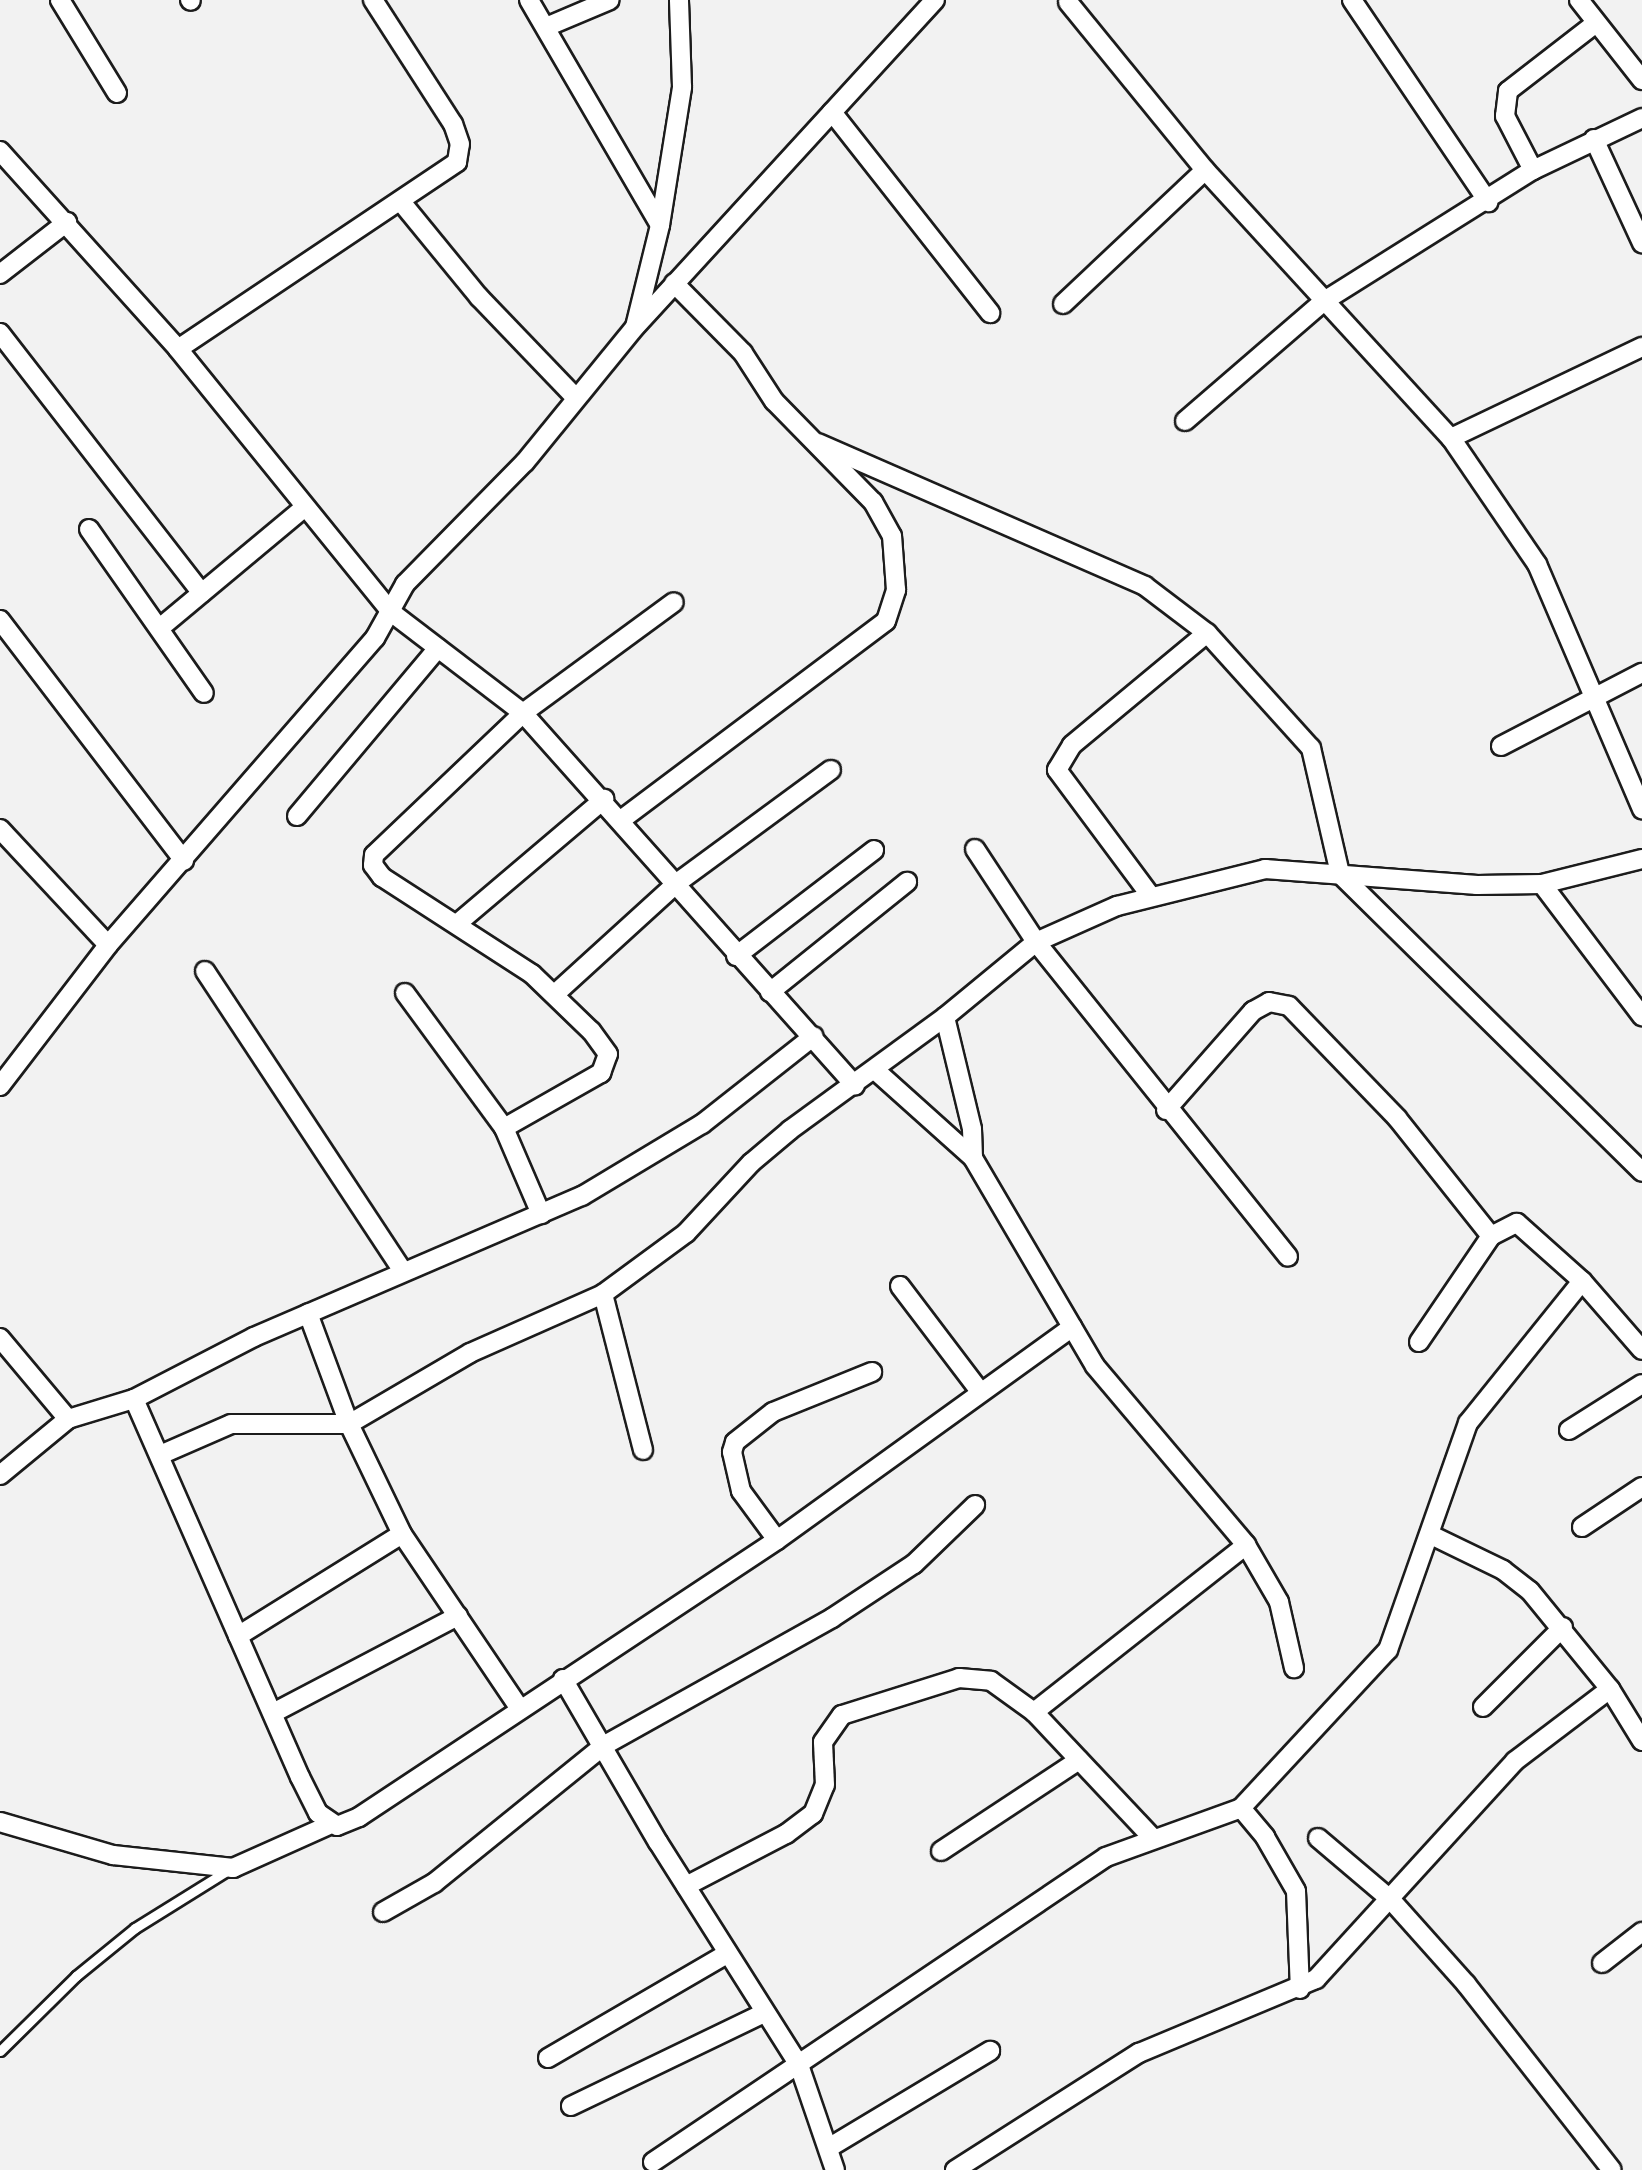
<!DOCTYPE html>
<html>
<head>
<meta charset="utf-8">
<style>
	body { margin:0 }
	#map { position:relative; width:1642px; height:2170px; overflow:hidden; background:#f2f2f2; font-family:"Indie Flower",sans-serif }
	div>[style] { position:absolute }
	.roads { filter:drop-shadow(2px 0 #1c1c1c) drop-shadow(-2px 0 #1c1c1c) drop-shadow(0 2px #1c1c1c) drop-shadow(0 -2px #1c1c1c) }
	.service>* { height:9px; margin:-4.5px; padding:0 4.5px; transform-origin:4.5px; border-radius:4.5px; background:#fff }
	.minor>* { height:18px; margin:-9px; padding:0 9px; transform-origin:9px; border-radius:9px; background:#fff }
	span { translate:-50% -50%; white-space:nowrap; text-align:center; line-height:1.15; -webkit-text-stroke:7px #fff; paint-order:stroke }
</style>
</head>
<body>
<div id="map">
	<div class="roads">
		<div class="service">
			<div style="left:0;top:2051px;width:107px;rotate:-44.6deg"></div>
			<div style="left:76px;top:1976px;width:76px;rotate:-39.1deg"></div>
			<div style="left:135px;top:1928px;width:110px;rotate:-31.9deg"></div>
		</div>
		<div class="minor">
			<div style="left:60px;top:0;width:109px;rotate:58.5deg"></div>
			<div style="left:190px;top:0;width:1px;rotate:45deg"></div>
			<div style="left:529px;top:0;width:260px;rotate:59.8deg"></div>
			<div style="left:1352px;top:0;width:244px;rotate:56deg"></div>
			<div style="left:1579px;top:0;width:102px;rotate:51.8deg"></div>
			<div style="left:1068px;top:2px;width:217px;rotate:50.8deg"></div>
			<div style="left:1205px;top:170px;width:364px;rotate:47.5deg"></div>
			<div style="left:1451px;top:438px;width:153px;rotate:55.7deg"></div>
			<div style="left:1537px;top:564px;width:267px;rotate:66.8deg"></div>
			<div style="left:546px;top:27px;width:69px;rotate:-22.9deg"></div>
			<div style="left:832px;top:112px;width:256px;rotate:51.8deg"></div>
			<div style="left:1594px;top:139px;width:115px;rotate:65.2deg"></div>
			<div style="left:0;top:151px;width:266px;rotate:48deg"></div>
			<div style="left:178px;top:349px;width:338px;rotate:51deg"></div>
			<div style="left:391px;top:612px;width:166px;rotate:37.4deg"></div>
			<div style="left:523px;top:713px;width:499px;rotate:48.3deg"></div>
			<div style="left:1533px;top:170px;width:61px;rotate:-117.4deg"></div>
			<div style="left:1505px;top:116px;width:25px;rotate:-83deg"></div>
			<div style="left:1508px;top:91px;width:111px;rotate:-37.7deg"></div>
			<div style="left:402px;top:203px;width:122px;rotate:50.7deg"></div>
			<div style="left:479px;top:297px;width:140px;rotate:46.2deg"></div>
			<div style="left:0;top:274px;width:85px;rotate:-37.8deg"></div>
			<div style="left:1063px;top:304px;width:195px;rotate:-43.3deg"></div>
			<div style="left:637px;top:325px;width:441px;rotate:-47.5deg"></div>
			<div style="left:0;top:333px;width:329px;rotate:52.2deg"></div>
			<div style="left:178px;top:349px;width:336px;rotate:-33.8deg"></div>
			<div style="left:457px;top:162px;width:18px;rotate:-81deg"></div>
			<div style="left:460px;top:144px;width:21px;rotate:-109deg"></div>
			<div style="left:453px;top:124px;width:148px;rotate:-122.8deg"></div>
			<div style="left:1185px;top:421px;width:184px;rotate:-40.8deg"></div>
			<div style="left:1324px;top:301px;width:247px;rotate:-32.1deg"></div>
			<div style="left:1533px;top:170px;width:121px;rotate:-25.5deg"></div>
			<div style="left:1451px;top:438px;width:212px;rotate:-25.5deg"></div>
			<div style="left:818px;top:443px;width:357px;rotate:23.6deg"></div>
			<div style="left:1145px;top:586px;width:78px;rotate:37.2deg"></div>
			<div style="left:1207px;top:633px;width:155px;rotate:47.9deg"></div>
			<div style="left:1311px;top:748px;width:129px;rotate:77deg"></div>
			<div style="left:1340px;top:874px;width:424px;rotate:44.6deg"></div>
			<div style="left:89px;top:529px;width:200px;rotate:55deg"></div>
			<div style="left:0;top:620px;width:303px;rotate:52.6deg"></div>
			<div style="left:161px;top:627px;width:186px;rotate:-39.8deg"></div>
			<div style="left:1501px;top:746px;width:159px;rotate:-27.4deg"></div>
			<div style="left:297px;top:816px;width:219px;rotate:-50deg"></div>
			<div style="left:621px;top:820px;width:331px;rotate:-36.9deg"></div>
			<div style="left:886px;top:621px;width:33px;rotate:-72deg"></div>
			<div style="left:896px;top:590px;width:54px;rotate:-94.2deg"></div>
			<div style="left:892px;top:536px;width:39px;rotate:-119deg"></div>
			<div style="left:873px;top:502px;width:141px;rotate:-134.4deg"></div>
			<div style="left:774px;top:401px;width:57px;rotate:-122.9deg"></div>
			<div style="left:743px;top:353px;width:98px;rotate:-134.6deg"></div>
			<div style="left:0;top:829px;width:158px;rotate:47deg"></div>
			<div style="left:975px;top:849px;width:111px;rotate:56.7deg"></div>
			<div style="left:1036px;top:942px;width:403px;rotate:51.3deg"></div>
			<div style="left:1542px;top:884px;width:166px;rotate:52.9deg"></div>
			<div style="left:1150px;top:895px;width:156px;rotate:-126.6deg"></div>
			<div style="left:1057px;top:770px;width:29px;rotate:-59deg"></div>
			<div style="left:1072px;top:745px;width:175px;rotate:-39.7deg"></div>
			<div style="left:458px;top:923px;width:192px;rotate:-40.3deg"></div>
			<div style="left:736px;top:956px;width:174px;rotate:-37.5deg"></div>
			<div style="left:205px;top:971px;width:358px;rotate:56.6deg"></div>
			<div style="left:770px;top:992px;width:176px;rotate:-38.8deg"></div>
			<div style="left:405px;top:993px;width:167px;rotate:53.7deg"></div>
			<div style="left:504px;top:1128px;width:94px;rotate:66.7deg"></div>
			<div style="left:555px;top:994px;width:165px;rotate:-42.3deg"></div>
			<div style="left:677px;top:883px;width:191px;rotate:-36.3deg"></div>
			<div style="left:945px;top:1017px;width:115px;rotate:76.4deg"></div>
			<div style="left:972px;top:1129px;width:29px;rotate:88deg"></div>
			<div style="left:875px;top:1070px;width:132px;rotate:41.9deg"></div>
			<div style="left:973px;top:1158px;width:241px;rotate:59.6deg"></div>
			<div style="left:1095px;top:1366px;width:234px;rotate:49.8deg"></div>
			<div style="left:1246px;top:1545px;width:66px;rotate:59.9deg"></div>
			<div style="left:1279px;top:1602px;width:68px;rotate:77.2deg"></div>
			<div style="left:0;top:1086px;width:178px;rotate:-52.5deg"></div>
			<div style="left:108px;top:945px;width:407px;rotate:-49deg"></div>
			<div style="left:375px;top:638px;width:62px;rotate:-60.9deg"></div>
			<div style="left:405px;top:584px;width:171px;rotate:-45.5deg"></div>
			<div style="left:525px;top:462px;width:174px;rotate:-50.8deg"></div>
			<div style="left:635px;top:327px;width:105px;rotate:-76.2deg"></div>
			<div style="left:660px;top:225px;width:140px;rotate:-80.9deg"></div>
			<div style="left:682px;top:87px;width:87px;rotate:-92deg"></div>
			<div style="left:1166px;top:1110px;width:132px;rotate:-48.7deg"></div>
			<div style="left:1253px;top:1011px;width:18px;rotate:-29deg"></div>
			<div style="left:1269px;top:1002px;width:20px;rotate:11deg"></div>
			<div style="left:1289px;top:1006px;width:156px;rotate:46deg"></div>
			<div style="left:1397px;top:1118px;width:151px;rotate:51.5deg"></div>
			<div style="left:504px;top:1128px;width:112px;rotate:-29.6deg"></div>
			<div style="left:601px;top:1073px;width:20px;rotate:-70deg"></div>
			<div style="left:608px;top:1054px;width:29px;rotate:-126deg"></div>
			<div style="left:591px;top:1031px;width:82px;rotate:-136deg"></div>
			<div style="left:532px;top:974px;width:179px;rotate:-147.1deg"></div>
			<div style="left:382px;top:877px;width:15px;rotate:-127deg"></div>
			<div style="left:373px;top:865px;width:10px;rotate:-84deg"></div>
			<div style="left:374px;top:855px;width:206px;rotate:-43.6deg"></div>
			<div style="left:523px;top:713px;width:187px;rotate:-36.3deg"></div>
			<div style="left:900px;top:1286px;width:131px;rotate:52.8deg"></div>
			<div style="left:603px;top:1294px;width:161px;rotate:75.6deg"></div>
			<div style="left:0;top:1338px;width:106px;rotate:50deg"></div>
			<div style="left:68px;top:1419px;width:88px;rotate:140.5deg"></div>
			<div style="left:1419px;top:1342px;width:128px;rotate:-55.8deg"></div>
			<div style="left:1491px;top:1236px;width:29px;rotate:-27deg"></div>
			<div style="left:1517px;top:1223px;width:87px;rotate:41.7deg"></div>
			<div style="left:1582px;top:1281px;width:91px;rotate:49deg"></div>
			<div style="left:134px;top:1399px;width:135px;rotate:-27.3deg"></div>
			<div style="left:254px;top:1337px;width:357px;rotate:-23.3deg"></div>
			<div style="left:582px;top:1196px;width:140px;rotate:-31deg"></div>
			<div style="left:702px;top:1124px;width:142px;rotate:-38.2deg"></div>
			<div style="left:68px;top:1419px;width:69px;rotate:-16.9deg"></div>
			<div style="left:134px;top:1399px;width:413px;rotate:66.3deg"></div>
			<div style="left:300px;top:1777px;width:40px;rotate:63.4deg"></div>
			<div style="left:318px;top:1813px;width:23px;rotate:34deg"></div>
			<div style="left:337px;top:1826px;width:24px;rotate:-22deg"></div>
			<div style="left:359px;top:1817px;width:501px;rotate:-33.53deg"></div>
			<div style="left:777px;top:1540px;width:364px;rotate:-35.8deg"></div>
			<div style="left:1569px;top:1430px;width:86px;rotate:-32.2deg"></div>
			<div style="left:160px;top:1455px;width:77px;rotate:-23.6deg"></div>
			<div style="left:231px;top:1424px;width:118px"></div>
			<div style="left:349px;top:1424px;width:118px;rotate:-110.3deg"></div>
			<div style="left:1582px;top:1527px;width:72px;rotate:-33.7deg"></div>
			<div style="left:1431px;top:1535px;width:80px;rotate:25.9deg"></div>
			<div style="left:1503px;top:1570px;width:34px;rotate:38deg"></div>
			<div style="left:1530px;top:1591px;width:127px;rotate:50.8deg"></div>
			<div style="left:1610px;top:1689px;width:61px;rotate:58.4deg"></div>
			<div style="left:777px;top:1540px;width:61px;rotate:-126.3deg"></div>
			<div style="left:741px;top:1491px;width:40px;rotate:-103deg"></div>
			<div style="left:732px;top:1452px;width:10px;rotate:-73deg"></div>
			<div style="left:735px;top:1442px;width:48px;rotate:-38.3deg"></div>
			<div style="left:773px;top:1412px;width:107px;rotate:-22deg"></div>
			<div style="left:238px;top:1636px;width:193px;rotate:-31.9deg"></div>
			<div style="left:563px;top:1679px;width:189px;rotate:59.8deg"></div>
			<div style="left:658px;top:1842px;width:264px;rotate:57.7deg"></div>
			<div style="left:799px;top:2065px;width:111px;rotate:71.1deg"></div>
			<div style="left:1483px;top:1707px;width:113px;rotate:-45deg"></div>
			<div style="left:520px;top:1709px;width:211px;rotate:-124deg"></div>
			<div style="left:402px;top:1534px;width:122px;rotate:-115.7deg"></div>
			<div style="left:349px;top:1424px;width:140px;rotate:-30.4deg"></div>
			<div style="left:470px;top:1353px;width:145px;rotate:-23.9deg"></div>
			<div style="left:603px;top:1294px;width:103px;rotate:-36.3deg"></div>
			<div style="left:686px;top:1233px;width:96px;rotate:-47.1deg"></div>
			<div style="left:751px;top:1163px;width:51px;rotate:-40.2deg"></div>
			<div style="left:790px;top:1130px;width:192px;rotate:-36.1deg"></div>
			<div style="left:945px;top:1017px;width:118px;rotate:-39.5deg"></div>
			<div style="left:1036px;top:942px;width:89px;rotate:-24deg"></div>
			<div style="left:1117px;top:906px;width:153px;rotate:-14deg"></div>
			<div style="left:1265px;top:869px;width:213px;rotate:4.3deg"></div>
			<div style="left:1477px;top:885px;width:65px;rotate:-0.9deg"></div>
			<div style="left:1542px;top:884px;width:103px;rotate:-14deg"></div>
			<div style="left:1034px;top:1712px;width:270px;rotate:-38.2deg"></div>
			<div style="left:273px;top:1713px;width:209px;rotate:-27.7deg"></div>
			<div style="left:1241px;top:1808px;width:38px;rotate:50deg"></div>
			<div style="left:1265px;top:1837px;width:62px;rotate:60.1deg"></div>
			<div style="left:1296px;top:1891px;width:98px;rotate:87.7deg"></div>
			<div style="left:0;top:1822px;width:118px;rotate:16.3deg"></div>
			<div style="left:113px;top:1855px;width:121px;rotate:6.2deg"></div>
			<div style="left:233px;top:1868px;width:105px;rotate:-24.1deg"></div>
			<div style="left:1318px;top:1838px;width:96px;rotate:40.3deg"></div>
			<div style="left:1391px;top:1900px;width:113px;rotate:48.2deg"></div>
			<div style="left:1466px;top:1984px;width:236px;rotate:51.9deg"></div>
			<div style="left:941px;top:1851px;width:165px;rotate:-33.4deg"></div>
			<div style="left:686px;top:1886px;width:113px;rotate:-27.5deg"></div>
			<div style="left:786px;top:1834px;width:34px;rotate:-37deg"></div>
			<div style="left:813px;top:1814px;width:31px;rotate:-68deg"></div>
			<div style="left:825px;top:1785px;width:43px;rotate:-92.7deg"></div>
			<div style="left:823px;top:1742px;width:33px;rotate:-55deg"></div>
			<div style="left:842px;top:1715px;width:123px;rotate:-17.5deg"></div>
			<div style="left:959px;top:1678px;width:32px;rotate:5deg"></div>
			<div style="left:991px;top:1681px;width:53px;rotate:35.8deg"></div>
			<div style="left:1034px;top:1712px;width:172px;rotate:46.7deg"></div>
			<div style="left:383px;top:1912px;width:59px;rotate:-29.6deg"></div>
			<div style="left:434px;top:1883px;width:218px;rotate:-39deg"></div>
			<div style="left:603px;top:1746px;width:262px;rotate:-29.2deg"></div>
			<div style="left:832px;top:1618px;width:98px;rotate:-33.4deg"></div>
			<div style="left:914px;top:1564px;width:85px;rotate:-44deg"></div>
			<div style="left:1602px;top:1963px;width:51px;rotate:-37.8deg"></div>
			<div style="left:548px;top:2058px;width:207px;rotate:-30.2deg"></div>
			<div style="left:571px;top:2106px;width:214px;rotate:-25.7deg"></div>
			<div style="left:830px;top:2147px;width:187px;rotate:-31deg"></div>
			<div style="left:653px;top:2162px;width:546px;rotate:-33.95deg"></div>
			<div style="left:1106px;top:1857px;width:144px;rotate:-19.9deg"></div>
			<div style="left:1241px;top:1808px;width:216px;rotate:-47.1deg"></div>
			<div style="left:1388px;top:1650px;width:241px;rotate:-70.6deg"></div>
			<div style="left:1468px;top:1423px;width:182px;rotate:-51.2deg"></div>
			<div style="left:955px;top:2170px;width:218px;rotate:-32.5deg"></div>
			<div style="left:1139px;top:2053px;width:192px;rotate:-22.7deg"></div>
			<div style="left:1316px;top:1979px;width:295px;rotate:-47.6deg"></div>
			<div style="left:1515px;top:1761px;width:119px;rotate:-37.2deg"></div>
		</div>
	</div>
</div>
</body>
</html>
